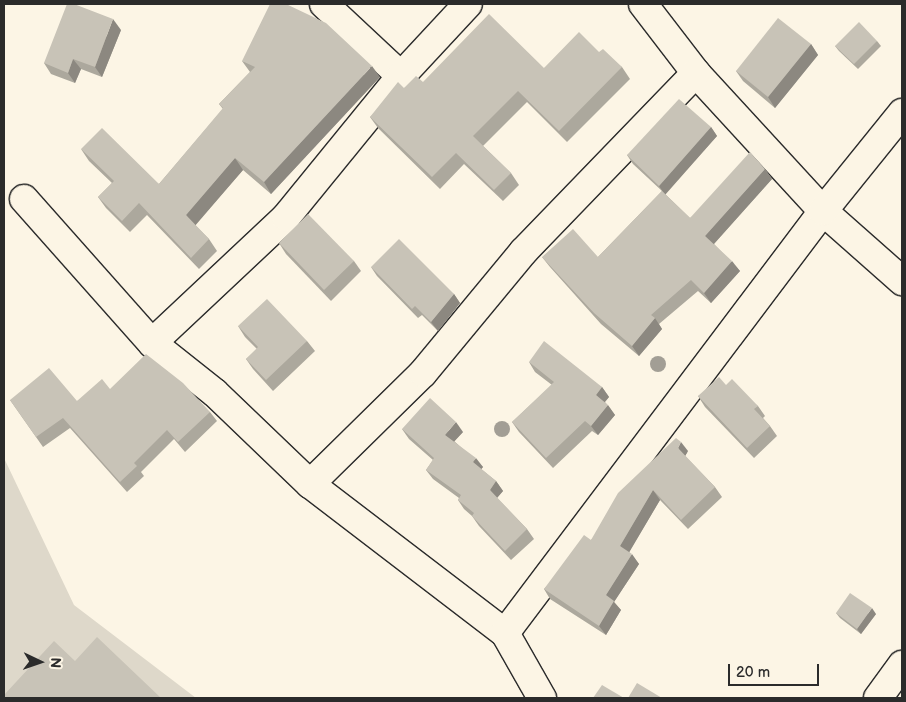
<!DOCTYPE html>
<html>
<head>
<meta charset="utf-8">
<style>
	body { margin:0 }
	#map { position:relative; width:906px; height:702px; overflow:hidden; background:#fcf5e5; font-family:"Balsamiq Sans",sans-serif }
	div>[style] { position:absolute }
	.green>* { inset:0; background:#ded8ca }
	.roads { filter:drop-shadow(1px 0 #2b2b2b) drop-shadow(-1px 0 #2b2b2b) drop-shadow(0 1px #2b2b2b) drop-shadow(0 -1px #2b2b2b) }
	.minor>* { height:28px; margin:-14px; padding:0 14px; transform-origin:14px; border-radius:14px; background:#fcf5e5 }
	.trees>* { width:16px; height:16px; margin:-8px; border-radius:50%; background:#a29e95 }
	.wall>* { inset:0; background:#aca89d }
	.shaded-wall>* { inset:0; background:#8c8880 }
	.building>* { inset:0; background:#c8c3b7 }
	span { translate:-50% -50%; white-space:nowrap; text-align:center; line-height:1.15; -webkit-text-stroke:4px #fcf5e5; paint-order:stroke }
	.frame { position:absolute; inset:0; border:5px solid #2b2b2b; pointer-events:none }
	.north { position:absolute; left:15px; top:637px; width:50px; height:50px; -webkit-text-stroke:4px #fcf5e5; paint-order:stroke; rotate:93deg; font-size:14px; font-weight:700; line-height:20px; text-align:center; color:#2b2b2b }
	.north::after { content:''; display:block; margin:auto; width:18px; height:22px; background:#2b2b2b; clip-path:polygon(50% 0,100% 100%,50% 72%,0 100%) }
	.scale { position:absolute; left:728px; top:664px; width:91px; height:22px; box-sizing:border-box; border:2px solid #2b2b2b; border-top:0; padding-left:6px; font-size:15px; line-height:18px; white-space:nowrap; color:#2b2b2b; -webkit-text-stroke:4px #fcf5e5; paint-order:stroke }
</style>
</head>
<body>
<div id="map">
	<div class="green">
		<div style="clip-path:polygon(4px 458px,74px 605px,196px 698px,4px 698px)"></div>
	</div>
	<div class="roads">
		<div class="minor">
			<div style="left:324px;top:4px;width:105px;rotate:43.1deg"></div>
			<div style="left:643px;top:4px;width:87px;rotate:52.5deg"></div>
			<div style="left:696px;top:73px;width:188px;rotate:47.4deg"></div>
			<div style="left:823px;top:211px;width:106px;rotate:41.5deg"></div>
			<div style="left:24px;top:199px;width:193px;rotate:48.4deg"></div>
			<div style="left:152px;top:343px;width:80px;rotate:38.4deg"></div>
			<div style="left:215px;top:393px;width:132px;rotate:43.8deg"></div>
			<div style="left:310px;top:484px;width:245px;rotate:37.4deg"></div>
			<div style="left:505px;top:633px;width:75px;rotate:60.4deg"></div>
			<div style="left:152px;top:343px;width:184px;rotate:-43.2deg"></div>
			<div style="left:286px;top:217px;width:182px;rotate:-50.8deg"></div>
			<div style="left:401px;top:76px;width:98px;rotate:-47.1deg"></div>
			<div style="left:310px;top:484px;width:158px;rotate:-44.5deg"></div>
			<div style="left:423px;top:373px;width:157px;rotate:-50.4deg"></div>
			<div style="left:523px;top:252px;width:249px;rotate:-46deg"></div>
			<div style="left:505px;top:633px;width:528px;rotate:-53deg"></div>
			<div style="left:823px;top:211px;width:126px;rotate:-51.1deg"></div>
			<div style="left:878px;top:698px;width:41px;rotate:-54deg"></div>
		</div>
	</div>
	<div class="trees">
		<div style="left:658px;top:364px"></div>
		<div style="left:502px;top:429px"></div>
	</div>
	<div class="wall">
		<div style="clip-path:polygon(121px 30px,102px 77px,81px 69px,75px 83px,51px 74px,44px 63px)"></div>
		<div style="clip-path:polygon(877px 41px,881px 46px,858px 69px,839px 51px,835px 46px)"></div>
		<div style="clip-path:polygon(811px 44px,818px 55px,775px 108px,743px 81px,736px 71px)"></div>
		<div style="clip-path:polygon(599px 52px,622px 67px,630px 79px,567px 142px,527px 102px,483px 146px,511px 173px,519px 185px,503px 201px,464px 164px,440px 189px,378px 128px,370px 117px,404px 88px,423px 82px,544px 68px)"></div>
		<div style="clip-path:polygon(242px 61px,380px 77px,271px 194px,243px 170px,195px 225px,209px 239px,217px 251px,199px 269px,147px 215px,130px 232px,106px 208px,98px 197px,112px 183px,89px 161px,81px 149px,159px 184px,223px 109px,219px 104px,250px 72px)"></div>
		<div style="clip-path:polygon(711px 127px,717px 136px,665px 194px,690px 218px,765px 169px,772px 179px,714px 244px,740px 271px,711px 303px,698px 291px,659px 324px,662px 329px,639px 356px,601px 324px,550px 267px,542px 257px,598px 257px,662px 191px,633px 164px,627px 155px)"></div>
		<div style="clip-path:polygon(279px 243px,354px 261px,361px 271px,331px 301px,286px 254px)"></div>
		<div style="clip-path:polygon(371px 267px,454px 294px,460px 303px,438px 331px,422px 315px,418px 318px,377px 276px)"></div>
		<div style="clip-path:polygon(238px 326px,307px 341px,315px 351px,273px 391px,253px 369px,246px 359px,257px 349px,245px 337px)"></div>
		<div style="clip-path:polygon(529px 362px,602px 387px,609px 397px,605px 402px,615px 415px,598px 435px,592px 431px,553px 468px,519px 432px,512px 422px,552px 385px,535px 372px)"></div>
		<div style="clip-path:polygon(726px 385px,758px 406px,765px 416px,763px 418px,770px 426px,777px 436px,754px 458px,705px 407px,698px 396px)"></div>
		<div style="clip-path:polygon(110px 389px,210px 412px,217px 421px,185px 452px,174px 439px,141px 472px,144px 476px,127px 492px,70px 428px,43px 447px,10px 400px,77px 401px)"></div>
		<div style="clip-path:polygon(402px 429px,463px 432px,454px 441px,483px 467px,481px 469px,496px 481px,503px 491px,497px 498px,527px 529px,534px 539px,511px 560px,479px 526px,472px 516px,464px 509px,458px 500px,459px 498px,433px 479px,426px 470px,433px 460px,409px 439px)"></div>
		<div style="clip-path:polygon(688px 451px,685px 456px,715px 487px,722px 497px,688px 529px,660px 500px,629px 552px,639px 564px,614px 602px,621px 610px,606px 635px,550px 599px,544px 589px,591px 540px)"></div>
		<div style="clip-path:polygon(836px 613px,876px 614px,861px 634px,840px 618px)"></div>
	</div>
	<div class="shaded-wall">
		<div style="clip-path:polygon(113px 19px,121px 30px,102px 77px,95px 67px)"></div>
		<div style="clip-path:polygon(811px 44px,818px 55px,775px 108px,768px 97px)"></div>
		<div style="clip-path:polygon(73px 59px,81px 69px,75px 83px,68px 73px)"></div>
		<div style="clip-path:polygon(372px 66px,380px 77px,271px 194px,264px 182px)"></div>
		<div style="clip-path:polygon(711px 127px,717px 136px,665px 195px,659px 186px)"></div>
		<div style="clip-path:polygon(235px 158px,243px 170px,194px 227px,186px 215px)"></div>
		<div style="clip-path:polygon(765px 169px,772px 179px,712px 246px,705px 236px)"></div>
		<div style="clip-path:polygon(732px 261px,740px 271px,711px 303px,704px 293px)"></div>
		<div style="clip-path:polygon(454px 294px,460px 303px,438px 331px,431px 322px)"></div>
		<div style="clip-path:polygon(655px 318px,662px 329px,639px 356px,632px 346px)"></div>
		<div style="clip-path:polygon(602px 387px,609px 397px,603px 404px,596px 395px)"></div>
		<div style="clip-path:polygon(608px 405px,615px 415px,598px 435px,591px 426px)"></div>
		<div style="clip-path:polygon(456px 422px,463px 432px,452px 444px,445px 435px)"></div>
		<div style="clip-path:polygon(681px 442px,688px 451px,684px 458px,678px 448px)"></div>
		<div style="clip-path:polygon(476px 458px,483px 467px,479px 472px,473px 462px)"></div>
		<div style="clip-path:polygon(496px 481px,503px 491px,496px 499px,490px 490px)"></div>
		<div style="clip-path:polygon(653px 490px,660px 500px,627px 556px,620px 546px)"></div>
		<div style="clip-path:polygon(632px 554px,639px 564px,614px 602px,621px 610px,606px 635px,599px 626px,606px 595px)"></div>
		<div style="clip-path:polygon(872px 608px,876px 614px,861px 634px,857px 629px)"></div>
	</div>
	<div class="building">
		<div style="clip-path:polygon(67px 4px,74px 4px,113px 19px,95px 67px,73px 59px,68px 73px,44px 63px)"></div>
		<div style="clip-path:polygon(270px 4px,286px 4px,326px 23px,372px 66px,264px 182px,235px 158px,186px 215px,209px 239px,191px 258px,139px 203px,122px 221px,98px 197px,114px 181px,81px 149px,102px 128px,159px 184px,223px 108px,219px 104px,255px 67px,242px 61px)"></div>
		<div style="clip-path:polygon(489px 14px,544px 68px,579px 32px,599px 52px,603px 49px,622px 67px,559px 131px,518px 91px,473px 136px,511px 173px,494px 190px,456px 153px,432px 177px,370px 117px,398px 82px,404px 88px,416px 76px,423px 82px)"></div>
		<div style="clip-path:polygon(778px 18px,811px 44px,768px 97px,736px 71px)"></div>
		<div style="clip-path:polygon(859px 22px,877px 41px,854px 64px,835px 46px)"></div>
		<div style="clip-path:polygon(679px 99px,711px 127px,659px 186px,627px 155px)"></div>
		<div style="clip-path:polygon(750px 152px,765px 169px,705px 236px,732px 261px,704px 293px,691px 280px,651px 315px,655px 318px,632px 346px,594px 313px,542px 257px,573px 229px,598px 257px,662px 191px,690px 218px)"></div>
		<div style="clip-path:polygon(308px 214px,354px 261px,324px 290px,279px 243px)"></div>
		<div style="clip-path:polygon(399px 239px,454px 294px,431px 322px,415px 306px,412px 309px,371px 267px)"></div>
		<div style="clip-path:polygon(267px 299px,307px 341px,266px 380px,246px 359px,258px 347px,238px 326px)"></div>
		<div style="clip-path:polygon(544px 341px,602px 387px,596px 395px,608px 405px,591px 426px,585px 421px,546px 458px,512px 422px,554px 382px,529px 362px)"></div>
		<div style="clip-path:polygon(146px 354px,183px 383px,210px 412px,178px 442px,167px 430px,134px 463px,137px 466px,120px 482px,63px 418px,36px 437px,10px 400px,49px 368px,77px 401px,102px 379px,110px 389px)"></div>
		<div style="clip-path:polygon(719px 377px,726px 385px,732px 379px,758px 406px,754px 409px,770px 426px,747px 448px,698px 396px)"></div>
		<div style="clip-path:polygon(430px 398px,456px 422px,445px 435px,476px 458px,473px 462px,496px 481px,490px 490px,527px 529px,505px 551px,472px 516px,474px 513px,458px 500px,461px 495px,426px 470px,434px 458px,402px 429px)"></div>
		<div style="clip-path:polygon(676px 438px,681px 442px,678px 448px,715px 487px,681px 520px,653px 490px,620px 546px,632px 554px,606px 595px,614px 601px,599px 626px,544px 589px,584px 535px,591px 540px,618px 493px)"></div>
		<div style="clip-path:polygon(850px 593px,872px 608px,857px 629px,836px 613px)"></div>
		<div style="clip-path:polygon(97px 637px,161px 698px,4px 698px,4px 695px,54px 641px,75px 661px)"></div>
		<div style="clip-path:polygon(637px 683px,662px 698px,628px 698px)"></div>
		<div style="clip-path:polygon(602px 685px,624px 698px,593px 698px)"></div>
	</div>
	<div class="frame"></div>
	<div class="north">N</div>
	<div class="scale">20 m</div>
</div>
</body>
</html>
